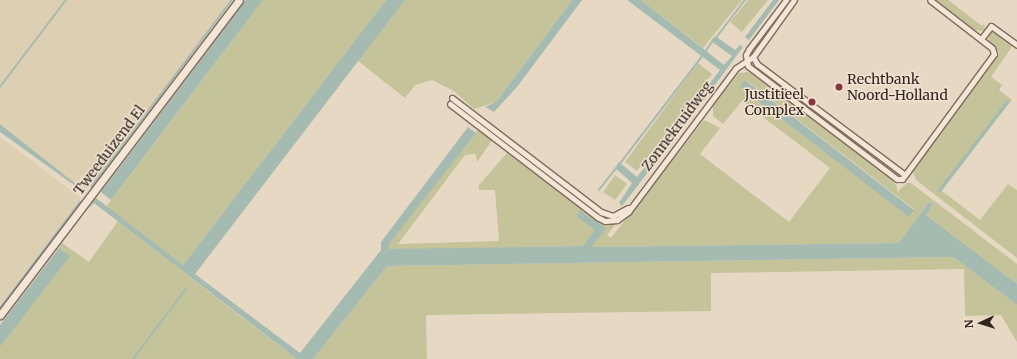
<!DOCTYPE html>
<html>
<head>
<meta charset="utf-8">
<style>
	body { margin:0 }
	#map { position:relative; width:1017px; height:359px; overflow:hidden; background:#e7d8c4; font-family:Merriweather,serif }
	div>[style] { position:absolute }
	.farmland>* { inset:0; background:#dccfb2 }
	.green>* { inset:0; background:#c4c399 }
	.water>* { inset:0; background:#a5bbb1 }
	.stream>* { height:1.5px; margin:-0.75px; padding:0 0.75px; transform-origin:0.75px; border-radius:0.75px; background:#a5bbb1 }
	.roads { filter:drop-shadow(1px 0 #7f6a5d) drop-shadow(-1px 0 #7f6a5d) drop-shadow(0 1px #7f6a5d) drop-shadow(0 -1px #7f6a5d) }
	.street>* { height:5px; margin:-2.5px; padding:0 2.5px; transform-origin:2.5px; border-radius:2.5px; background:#f3e6d6 }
	.secondary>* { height:7px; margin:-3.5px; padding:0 3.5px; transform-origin:3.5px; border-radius:3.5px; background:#f3e6d6 }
	.dots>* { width:11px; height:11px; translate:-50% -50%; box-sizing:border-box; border:2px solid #f0e3d2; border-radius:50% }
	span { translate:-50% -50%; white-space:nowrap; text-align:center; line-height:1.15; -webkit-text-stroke:3px #f0e3d2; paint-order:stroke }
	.poi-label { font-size:14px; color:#31251f }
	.left { translate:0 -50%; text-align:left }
	.right { translate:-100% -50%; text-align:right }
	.street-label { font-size:14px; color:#31251f }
	.north { position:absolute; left:961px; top:303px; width:40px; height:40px; -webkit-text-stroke:3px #f0e3d2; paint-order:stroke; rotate:266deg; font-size:11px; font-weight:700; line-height:16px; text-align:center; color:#31251f }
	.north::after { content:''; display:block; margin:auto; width:14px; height:18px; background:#31251f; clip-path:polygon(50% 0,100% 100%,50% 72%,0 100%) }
</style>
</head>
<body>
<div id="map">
	<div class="farmland">
		<div style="clip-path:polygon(0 0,231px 0,136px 131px,85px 192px,0 124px)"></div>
		<div style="clip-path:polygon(0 137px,81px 198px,0 305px)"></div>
	</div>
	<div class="green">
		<div style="clip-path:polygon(263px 0,386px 0,183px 265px,106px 207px)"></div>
		<div style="clip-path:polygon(405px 0,572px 0,496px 102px,474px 109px,454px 91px,432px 80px,415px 85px,405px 98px,358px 61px)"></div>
		<div style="clip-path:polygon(641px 0,742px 0,703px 48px)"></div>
		<div style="clip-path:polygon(748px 0,768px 0,742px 32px,730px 22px)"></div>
		<div style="clip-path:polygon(934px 0,948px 0,982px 26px,984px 24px,985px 27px,983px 31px,974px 30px)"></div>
		<div style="clip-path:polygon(990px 32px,997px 33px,1013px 45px,991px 77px,1002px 85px,999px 90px,1012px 100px,1010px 102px,1007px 100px,940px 193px,942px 191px,980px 220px,1008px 184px,1017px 190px,1017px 258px,916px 180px,913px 172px,915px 167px,998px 56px,999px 52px,988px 40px)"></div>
		<div style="clip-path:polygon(698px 63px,712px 74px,637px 171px,625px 162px)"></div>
		<div style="clip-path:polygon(evenodd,747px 72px,753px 74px,888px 176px,897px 186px,897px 192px,907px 183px,911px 183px,1017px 264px,1017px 284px,926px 215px,933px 204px,929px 202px,899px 243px,591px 247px,599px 226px,579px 211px,577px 217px,596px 230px,583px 246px,383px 250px,479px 129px,493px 139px,477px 162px,476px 154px,465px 155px,398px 244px,499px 241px,495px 190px,479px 190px,479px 185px,507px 153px,598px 220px,618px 221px,607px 235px,611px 238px,704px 120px,720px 128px,700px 154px,789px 222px,830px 168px,742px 101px,723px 124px,713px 116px,713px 105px,739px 73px,747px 72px,746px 80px,914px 209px,909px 216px,741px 88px,746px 80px)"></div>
		<div style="clip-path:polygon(615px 175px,627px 184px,615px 200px,603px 192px)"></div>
		<div style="clip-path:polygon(118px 221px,244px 319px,297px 359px,0 359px,0 347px,69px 256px,59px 248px,62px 243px,89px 262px)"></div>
		<div style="clip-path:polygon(953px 257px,1017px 305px,1017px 342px,1001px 315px,965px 316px,964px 269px,711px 273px,711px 311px,426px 315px,427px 359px,313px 359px,387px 266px)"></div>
	</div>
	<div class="water">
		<div style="clip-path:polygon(246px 0,263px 0,111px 200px,101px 192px)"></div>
		<div style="clip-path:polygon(386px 0,405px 0,195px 274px,300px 353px,381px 250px,381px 242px,468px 127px,476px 133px,389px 244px,389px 249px,583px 246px,595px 230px,577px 217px,579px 210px,606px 228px,592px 247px,899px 243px,929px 202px,933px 204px,926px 215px,1017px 284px,1017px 305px,953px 257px,387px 266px,313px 359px,297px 359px,94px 203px,88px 209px,96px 198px,183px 265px)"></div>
		<div style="clip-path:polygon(572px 0,582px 0,517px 87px,494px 112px,485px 107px,496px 102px)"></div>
		<div style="clip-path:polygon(627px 0,641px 0,724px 65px,732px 56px,711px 41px,715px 36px,735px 50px,740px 45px,743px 47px,695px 112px,691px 108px,720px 70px)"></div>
		<div style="clip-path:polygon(773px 0,779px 0,749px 40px,745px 37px)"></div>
		<div style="clip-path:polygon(745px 80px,914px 210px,909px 217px,740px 87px)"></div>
		<div style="clip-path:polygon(1007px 100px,1010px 102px,940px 193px,938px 190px)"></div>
		<div style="clip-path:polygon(687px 113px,691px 116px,622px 206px,619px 203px,632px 183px,615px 168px,619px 162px,637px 177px)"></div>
		<div style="clip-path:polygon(0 124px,82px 189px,85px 193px,0 132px)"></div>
		<div style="clip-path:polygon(59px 248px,70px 256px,0 347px,0 325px)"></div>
	</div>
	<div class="stream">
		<div style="left:716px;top:38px;width:48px;rotate:-52.7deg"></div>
		<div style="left:705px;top:52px;width:12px;rotate:-55deg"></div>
		<div style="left:0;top:87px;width:109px;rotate:-52.8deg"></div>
		<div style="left:619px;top:165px;width:138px;rotate:-52.6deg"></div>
		<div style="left:91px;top:187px;width:234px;rotate:-53deg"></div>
		<div style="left:599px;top:190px;width:28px;rotate:-52deg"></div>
		<div style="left:0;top:308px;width:133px;rotate:-53deg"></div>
		<div style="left:133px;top:359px;width:88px;rotate:-52.9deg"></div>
	</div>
	<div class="roads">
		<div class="street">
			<div style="left:786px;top:0;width:61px;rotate:127.1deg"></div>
			<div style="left:749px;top:49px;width:7px;rotate:117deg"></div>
			<div style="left:746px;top:55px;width:11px;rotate:80deg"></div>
			<div style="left:748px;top:66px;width:187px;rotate:37.2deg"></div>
			<div style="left:897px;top:179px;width:5px"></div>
			<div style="left:902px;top:179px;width:10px;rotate:-53deg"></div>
			<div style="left:908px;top:171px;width:145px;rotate:-53.7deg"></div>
			<div style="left:994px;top:54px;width:6px;rotate:-108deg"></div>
			<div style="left:992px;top:48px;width:78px;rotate:-142.3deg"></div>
			<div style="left:981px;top:39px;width:16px;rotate:-52deg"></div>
			<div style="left:991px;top:26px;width:32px;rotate:36deg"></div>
			<div style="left:753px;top:57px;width:8px;rotate:60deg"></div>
			<div style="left:757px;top:64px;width:185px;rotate:36.9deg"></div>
			<div style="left:452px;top:98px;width:188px;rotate:37.4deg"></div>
			<div style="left:601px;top:212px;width:13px;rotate:18deg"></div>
			<div style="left:613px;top:216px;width:17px;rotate:-28deg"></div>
			<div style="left:450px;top:104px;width:185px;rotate:37.5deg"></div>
			<div style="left:597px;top:217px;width:9px;rotate:27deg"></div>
			<div style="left:605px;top:221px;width:12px;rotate:-5deg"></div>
			<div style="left:617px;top:220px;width:14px;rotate:-36deg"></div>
			<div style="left:628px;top:212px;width:180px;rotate:-53.1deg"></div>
			<div style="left:736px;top:68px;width:20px;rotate:-33deg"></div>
			<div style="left:753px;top:57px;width:70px;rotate:-54.3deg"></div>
		</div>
		<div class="secondary">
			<div style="left:0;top:315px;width:395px;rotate:-52.8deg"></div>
		</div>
	</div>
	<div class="dots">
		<div style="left:839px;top:87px;background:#863541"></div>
		<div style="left:812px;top:102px;background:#863541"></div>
	</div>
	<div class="poi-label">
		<span class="left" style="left:847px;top:87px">Rechtbank<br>Noord-Holland</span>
		<span class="right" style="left:804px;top:102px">Justitieel<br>Complex</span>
	</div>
	<div class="street-label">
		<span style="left:677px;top:126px;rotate:-53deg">Zonnekruidweg</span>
		<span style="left:109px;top:150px;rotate:-53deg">Tweeduizend El</span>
	</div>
	<div class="north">N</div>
</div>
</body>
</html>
